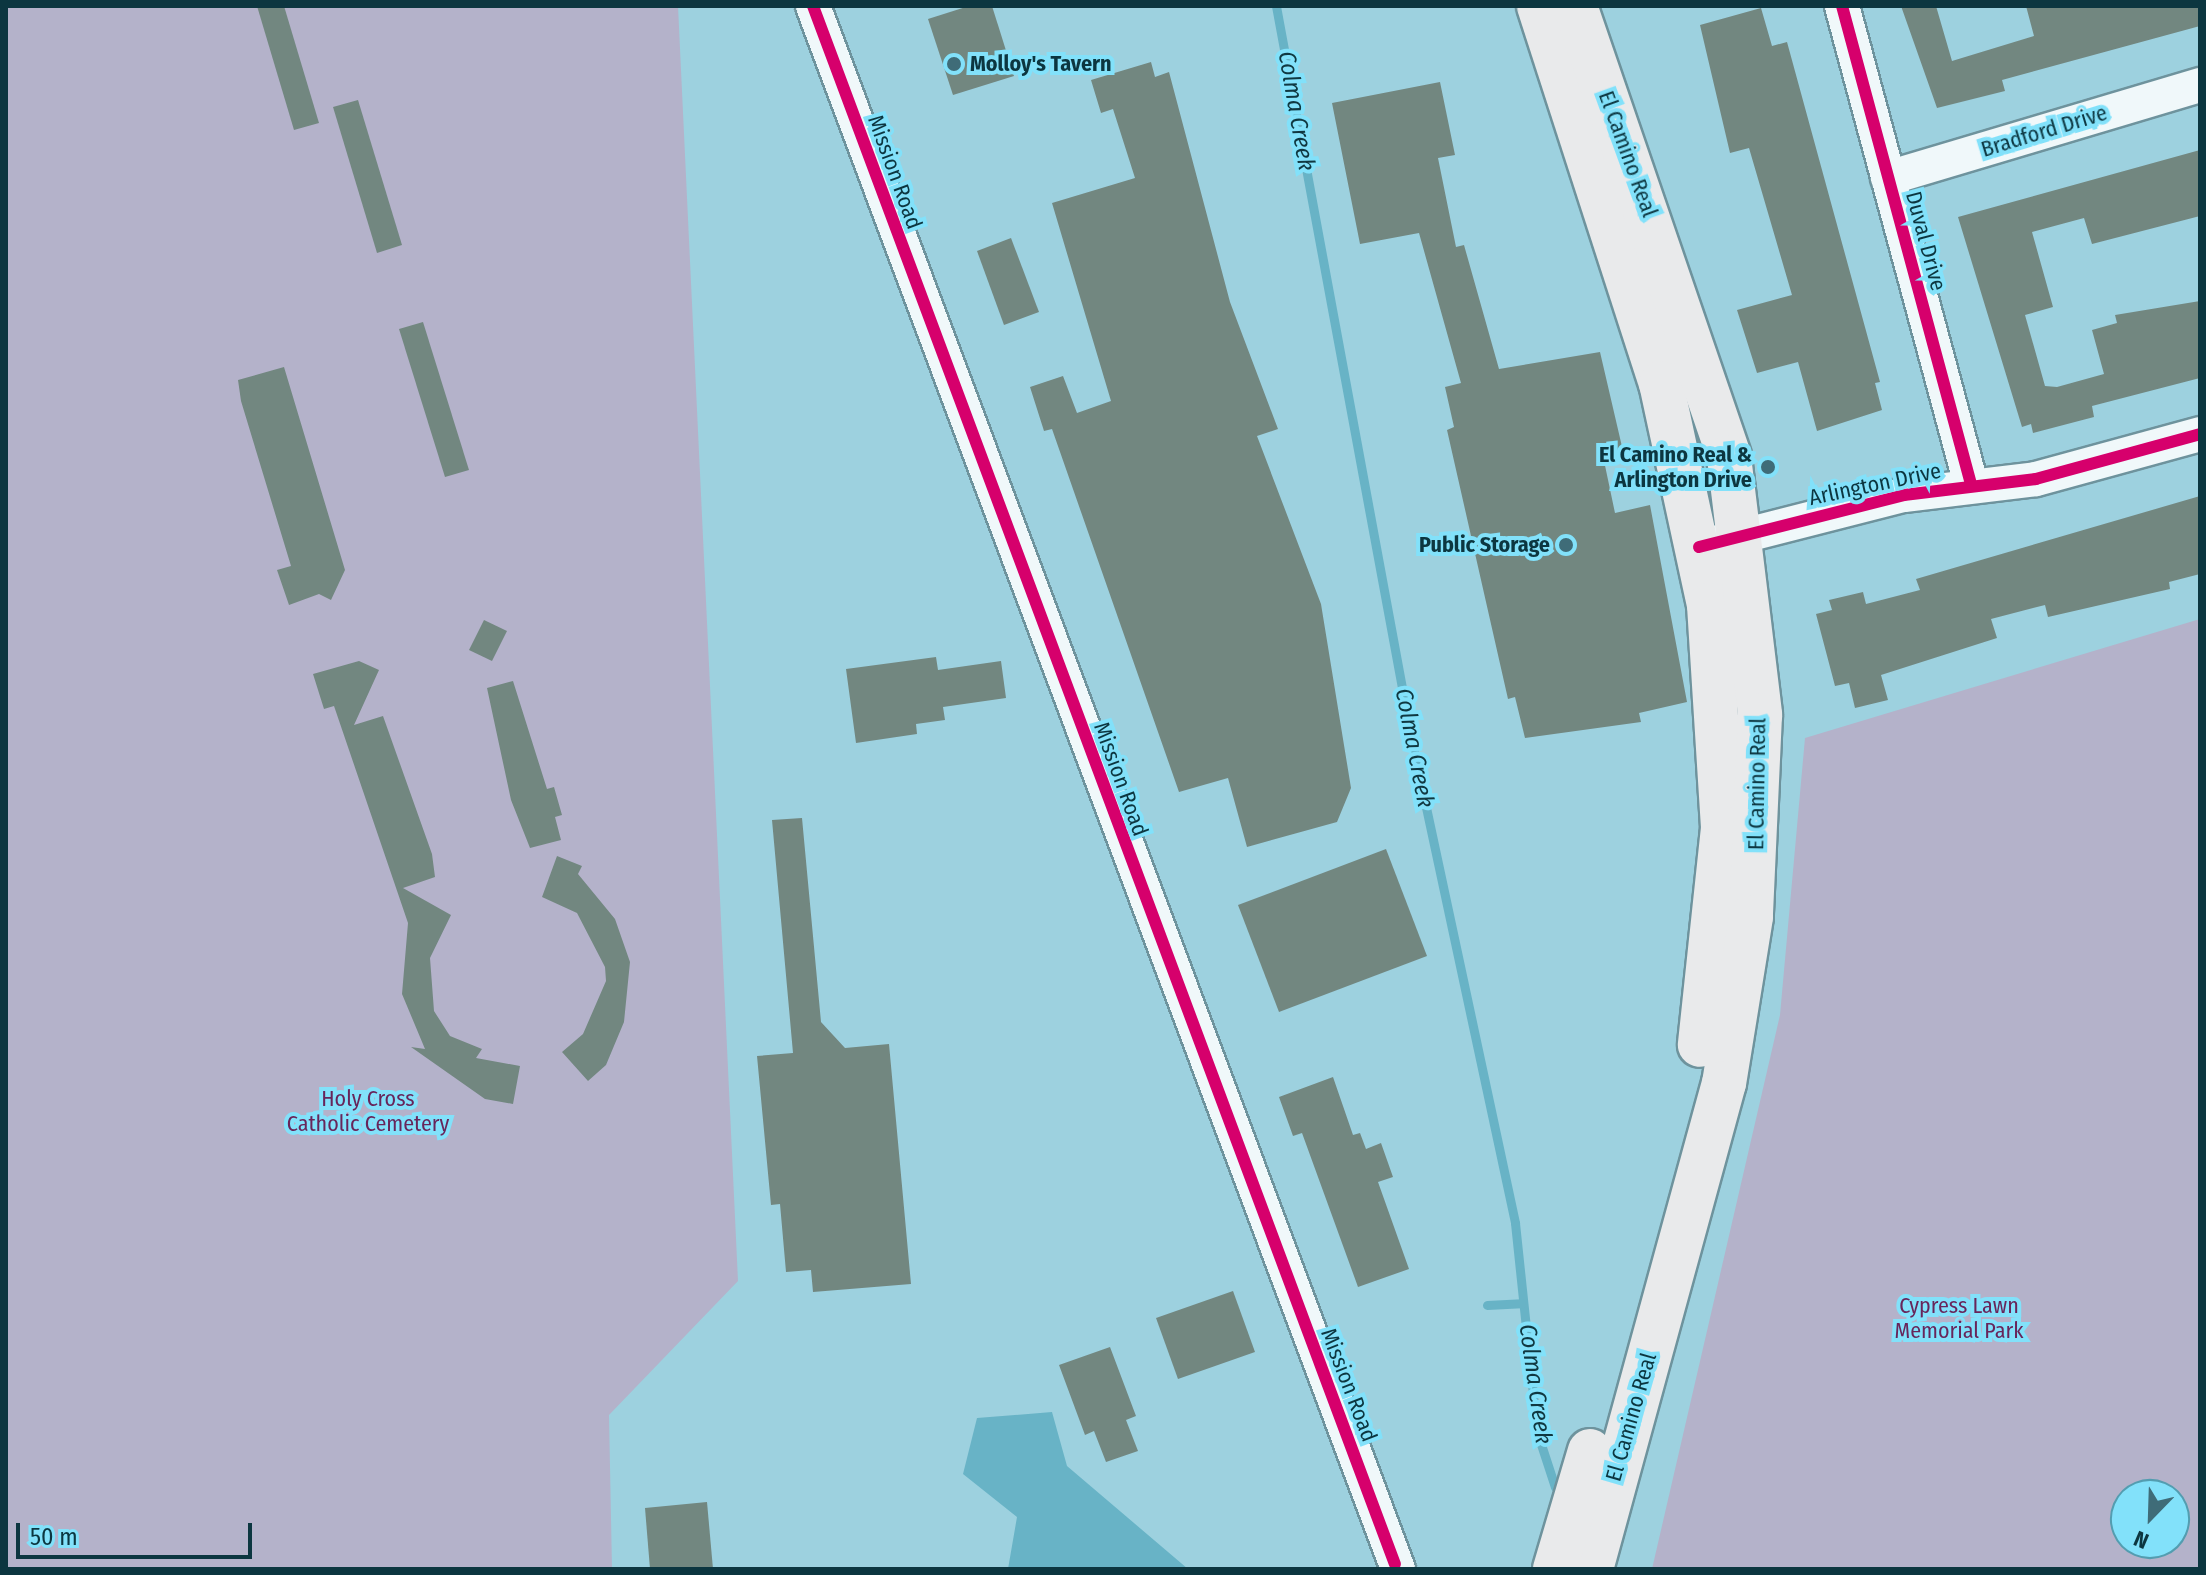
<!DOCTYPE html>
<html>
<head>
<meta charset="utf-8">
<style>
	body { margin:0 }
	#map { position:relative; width:2206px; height:1575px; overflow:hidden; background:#9dd1df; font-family:"Fira Sans Condensed",sans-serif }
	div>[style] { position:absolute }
	.green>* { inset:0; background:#b4b2ca }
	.water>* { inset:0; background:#68b3c6 }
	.stream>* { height:9px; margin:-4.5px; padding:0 4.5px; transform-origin:4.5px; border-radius:4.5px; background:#68b3c6 }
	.building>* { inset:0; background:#728780 }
	.roads { filter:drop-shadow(2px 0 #6e939d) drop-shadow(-2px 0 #6e939d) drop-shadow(0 2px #6e939d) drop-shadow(0 -2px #6e939d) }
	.minor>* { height:34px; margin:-17px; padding:0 17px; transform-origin:17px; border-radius:17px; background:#f0f8fa }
	.major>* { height:44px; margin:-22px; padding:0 22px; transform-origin:22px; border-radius:22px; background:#e9eaeb }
	.cycleway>* { height:12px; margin:-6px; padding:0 6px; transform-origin:6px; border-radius:6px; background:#d6006c }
	.dots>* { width:22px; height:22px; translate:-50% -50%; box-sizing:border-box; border:4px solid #82e1fa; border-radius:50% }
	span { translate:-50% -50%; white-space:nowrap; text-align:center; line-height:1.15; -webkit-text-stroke:8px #82e1fa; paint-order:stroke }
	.poi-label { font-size:22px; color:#0c3640; font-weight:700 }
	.left { translate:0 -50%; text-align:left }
	.right { translate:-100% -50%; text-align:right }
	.street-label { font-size:22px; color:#0c3640 }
	.park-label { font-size:22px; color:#68255a }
	.water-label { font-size:24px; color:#103841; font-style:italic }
	.frame { position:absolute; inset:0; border:8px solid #0c3640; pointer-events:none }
	.north { position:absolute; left:2110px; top:1479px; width:80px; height:80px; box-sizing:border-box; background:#82e1fa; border:2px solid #539db0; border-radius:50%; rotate:203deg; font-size:22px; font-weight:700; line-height:32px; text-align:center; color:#0c3640 }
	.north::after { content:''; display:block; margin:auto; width:28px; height:36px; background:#3f6c78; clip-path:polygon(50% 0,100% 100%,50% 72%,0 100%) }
	.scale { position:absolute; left:16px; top:1523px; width:236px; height:36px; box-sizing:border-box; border:4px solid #0c3640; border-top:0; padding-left:10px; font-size:24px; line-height:28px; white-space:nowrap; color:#0c3640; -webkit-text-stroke:6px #82e1fa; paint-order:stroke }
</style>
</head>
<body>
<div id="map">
	<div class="green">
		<div style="clip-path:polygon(6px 6px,678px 6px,738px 1281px,609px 1415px,612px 1569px,6px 1569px)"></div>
		<div style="clip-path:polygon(evenodd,2200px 619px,2200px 1569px,1652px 1569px,1780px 1015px,1805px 738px,2200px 619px,2126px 1495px,2174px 1495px,2174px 1543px,2126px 1543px,2126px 1495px)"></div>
	</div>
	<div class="water">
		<div style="clip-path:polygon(1052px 1412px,1067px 1466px,1188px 1569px,1008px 1569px,1017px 1517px,963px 1474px,977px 1418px)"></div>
	</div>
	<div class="stream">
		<div style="left:1276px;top:6px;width:748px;rotate:79.53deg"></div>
		<div style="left:1412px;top:742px;width:492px;rotate:77.9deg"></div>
		<div style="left:1515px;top:1223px;width:210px;rotate:84deg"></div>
		<div style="left:1537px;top:1432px;width:58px;rotate:71.9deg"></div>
		<div style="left:1487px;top:1305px;width:34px;rotate:-3deg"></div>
	</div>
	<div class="building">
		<div style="clip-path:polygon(257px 6px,284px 6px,319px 123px,294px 130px)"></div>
		<div style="clip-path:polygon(969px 6px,992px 6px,1014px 76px,953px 95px,928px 19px)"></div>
		<div style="clip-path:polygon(1901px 6px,1936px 6px,1952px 61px,2034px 36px,2026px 6px,2200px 6px,2200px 26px,2002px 80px,2005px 91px,1937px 108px)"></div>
		<div style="clip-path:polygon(1761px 8px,1772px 46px,1787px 42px,1880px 382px,1875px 383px,1882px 410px,1817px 431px,1798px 362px,1757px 373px,1737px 310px,1792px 295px,1749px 148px,1730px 153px,1700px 25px)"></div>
		<div style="clip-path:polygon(1151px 62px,1155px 77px,1169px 72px,1230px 302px,1278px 429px,1257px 436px,1321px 604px,1351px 788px,1337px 822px,1247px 847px,1228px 778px,1179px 792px,1052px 429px,1044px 431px,1030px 387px,1063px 376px,1077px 413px,1111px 401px,1052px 203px,1135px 178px,1113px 109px,1101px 113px,1091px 80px)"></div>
		<div style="clip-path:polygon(1440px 82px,1455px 155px,1438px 158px,1456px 247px,1464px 245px,1499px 369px,1600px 352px,1623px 451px,1603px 456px,1615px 513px,1650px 505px,1687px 702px,1639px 713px,1641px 722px,1525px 738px,1515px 697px,1508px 699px,1447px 430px,1454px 427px,1445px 387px,1461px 383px,1419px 233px,1360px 244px,1332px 103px)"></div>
		<div style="clip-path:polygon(358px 100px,402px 245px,377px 253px,333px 107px)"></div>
		<div style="clip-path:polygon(2200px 150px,2200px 216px,2092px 244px,2084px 218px,2032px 232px,2053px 307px,2025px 315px,2045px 386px,2057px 387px,2104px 374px,2092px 330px,2117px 323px,2115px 315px,2200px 301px,2200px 378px,2092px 406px,2094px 417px,2033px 433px,2031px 424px,2022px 427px,1958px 217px)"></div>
		<div style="clip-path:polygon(1011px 238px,1039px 312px,1004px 325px,977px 251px)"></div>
		<div style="clip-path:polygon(423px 322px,469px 470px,445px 477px,399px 329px)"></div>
		<div style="clip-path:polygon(284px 367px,345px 570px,331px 600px,319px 594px,289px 605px,277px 570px,291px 566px,241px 401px,238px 380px)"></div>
		<div style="clip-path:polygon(2200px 496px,2200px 574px,2169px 582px,2170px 589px,2048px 617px,2045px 605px,1991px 619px,1997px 638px,1881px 675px,1888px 700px,1855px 708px,1849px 683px,1835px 686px,1816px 614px,1832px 610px,1829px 600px,1863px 592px,1866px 604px,1920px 590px,1916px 579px)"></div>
		<div style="clip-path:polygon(484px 620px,507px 631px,492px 661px,469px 650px)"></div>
		<div style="clip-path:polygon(936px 657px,938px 670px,1001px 661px,1006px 698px,943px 707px,945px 720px,916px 724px,917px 734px,856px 743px,846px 669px)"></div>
		<div style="clip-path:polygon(359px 661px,379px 670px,354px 725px,383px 716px,432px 854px,435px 877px,403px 888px,451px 915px,430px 958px,434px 1011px,450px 1036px,482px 1049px,476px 1058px,520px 1066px,513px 1104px,485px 1099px,411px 1047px,425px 1049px,402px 994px,408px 923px,334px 706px,324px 709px,313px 674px)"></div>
		<div style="clip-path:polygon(513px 681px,547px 789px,554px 787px,562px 815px,555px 817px,561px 840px,530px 848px,511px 800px,487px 688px)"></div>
		<div style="clip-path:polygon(802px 818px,821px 1022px,845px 1048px,889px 1044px,911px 1284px,813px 1292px,811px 1270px,786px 1272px,780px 1204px,771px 1205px,757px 1056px,793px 1053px,772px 820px)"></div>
		<div style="clip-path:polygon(1386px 849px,1427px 956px,1279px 1012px,1238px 905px)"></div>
		<div style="clip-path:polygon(557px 856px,582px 866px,578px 874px,615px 919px,630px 962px,624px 1022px,606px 1065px,588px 1081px,562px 1052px,583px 1034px,606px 981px,605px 967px,577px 913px,542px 897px)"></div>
		<div style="clip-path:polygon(1333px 1077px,1353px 1135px,1360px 1133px,1366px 1149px,1381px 1143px,1393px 1177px,1378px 1182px,1409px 1269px,1358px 1287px,1302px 1133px,1293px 1136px,1279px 1097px)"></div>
		<div style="clip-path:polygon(1233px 1291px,1255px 1352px,1178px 1379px,1156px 1318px)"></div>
		<div style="clip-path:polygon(1110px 1347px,1136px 1416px,1126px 1420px,1138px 1451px,1106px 1462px,1094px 1431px,1085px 1435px,1059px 1365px)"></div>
		<div style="clip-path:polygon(707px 1502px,713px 1569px,650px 1569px,645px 1508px)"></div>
	</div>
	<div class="roads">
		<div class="minor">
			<div style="left:813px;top:6px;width:1669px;rotate:69.48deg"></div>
			<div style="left:1842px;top:6px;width:496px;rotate:74.9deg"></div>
			<div style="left:1888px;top:178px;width:326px;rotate:-16.6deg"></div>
			<div style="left:1715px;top:543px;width:195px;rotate:-14.3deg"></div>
			<div style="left:1904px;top:495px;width:133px;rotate:-6.9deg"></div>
			<div style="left:2036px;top:479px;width:170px;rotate:-15.3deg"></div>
		</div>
		<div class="major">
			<div style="left:1539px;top:6px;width:396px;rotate:72.1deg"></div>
			<div style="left:1661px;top:383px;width:227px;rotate:77.8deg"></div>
			<div style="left:1709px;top:605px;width:223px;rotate:86.4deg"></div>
			<div style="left:1723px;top:828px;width:218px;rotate:96.1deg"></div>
			<div style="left:1575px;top:6px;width:477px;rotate:71.1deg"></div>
			<div style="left:1729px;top:457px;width:260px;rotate:83.1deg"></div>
			<div style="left:1760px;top:715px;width:202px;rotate:92.6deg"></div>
			<div style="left:1751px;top:917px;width:168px;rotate:99.2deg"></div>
			<div style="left:1724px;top:1083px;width:504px;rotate:105.3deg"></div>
			<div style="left:1555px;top:1569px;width:123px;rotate:-73.5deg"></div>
		</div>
	</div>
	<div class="cycleway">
		<div style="left:813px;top:6px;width:1663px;rotate:69.52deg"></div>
		<div style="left:1842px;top:6px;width:496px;rotate:74.9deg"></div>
		<div style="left:1699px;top:547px;width:211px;rotate:-14.2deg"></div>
		<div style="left:1904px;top:495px;width:133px;rotate:-6.9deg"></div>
		<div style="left:2036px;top:479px;width:170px;rotate:-15.3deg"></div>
	</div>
	<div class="dots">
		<div style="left:954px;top:64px;background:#3f6c78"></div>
		<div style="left:1768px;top:467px;background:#3f6c78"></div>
		<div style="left:1566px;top:545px;background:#3f6c78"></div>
	</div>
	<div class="poi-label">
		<span class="left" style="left:970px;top:64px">Molloy's Tavern</span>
		<span class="right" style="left:1752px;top:467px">El Camino Real &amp;<br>Arlington Drive</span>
		<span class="right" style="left:1550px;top:545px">Public Storage</span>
	</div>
	<div class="street-label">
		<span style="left:2044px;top:131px;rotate:-17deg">Bradford Drive</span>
		<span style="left:1628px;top:154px;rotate:70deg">El Camino Real</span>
		<span style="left:895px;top:172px;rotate:70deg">Mission Road</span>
		<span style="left:1926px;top:241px;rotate:75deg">Duval Drive</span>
		<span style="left:1875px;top:484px;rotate:-12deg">Arlington Drive</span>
		<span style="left:1121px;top:779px;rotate:70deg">Mission Road</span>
		<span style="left:1757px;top:784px;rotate:-89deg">El Camino Real</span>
		<span style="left:1349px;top:1385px;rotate:69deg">Mission Road</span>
		<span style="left:1631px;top:1417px;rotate:-74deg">El Camino Real</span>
	</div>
	<div class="park-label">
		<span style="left:368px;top:1111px">Holy Cross<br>Catholic Cemetery</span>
		<span style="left:1959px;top:1318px">Cypress Lawn<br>Memorial Park</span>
	</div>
	<div class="water-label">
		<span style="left:1296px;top:111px;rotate:80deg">Colma Creek</span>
		<span style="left:1414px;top:748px;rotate:79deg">Colma Creek</span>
		<span style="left:1535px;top:1384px;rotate:82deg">Colma Creek</span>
	</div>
	<div class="frame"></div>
	<div class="north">N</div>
	<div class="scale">50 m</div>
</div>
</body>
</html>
